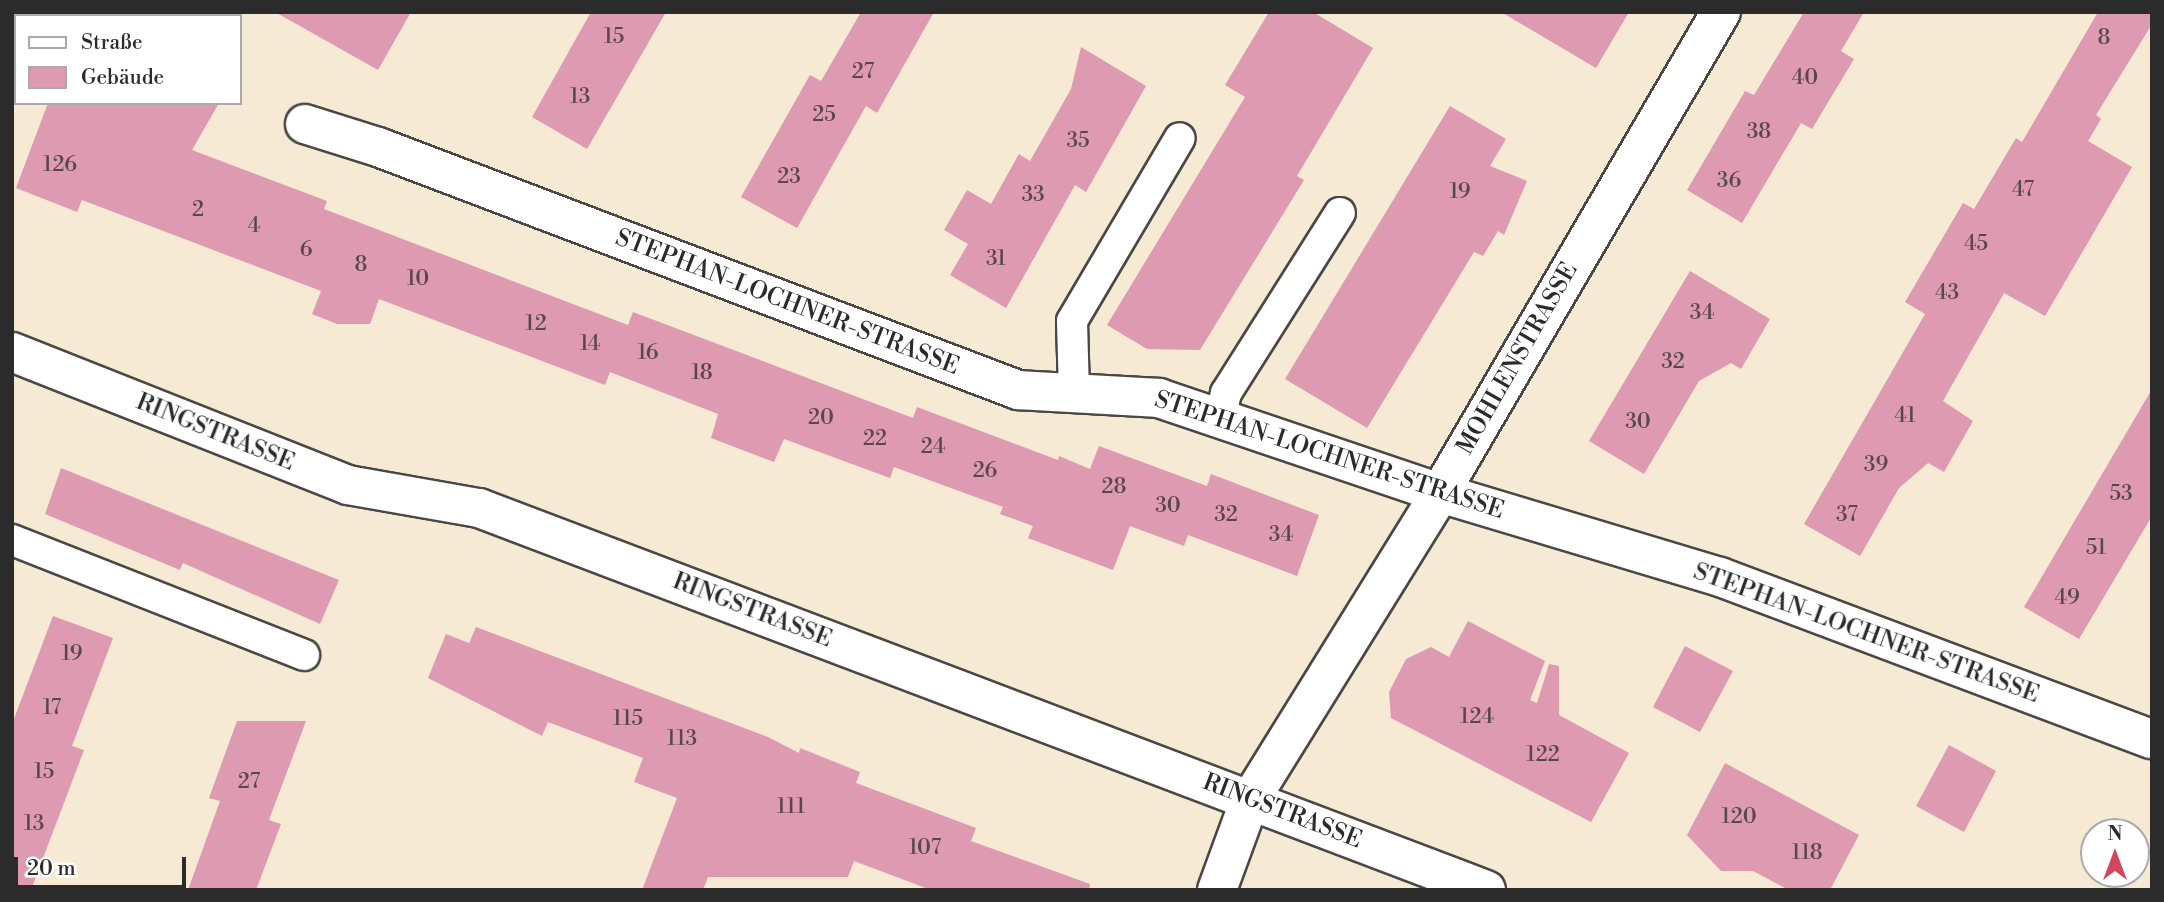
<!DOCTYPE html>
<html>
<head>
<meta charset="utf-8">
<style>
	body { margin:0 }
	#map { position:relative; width:2164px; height:902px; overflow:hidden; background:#f6ead5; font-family:"Libre Bodoni",serif }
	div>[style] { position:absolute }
	.building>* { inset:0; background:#dd9ab1 }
	.roads { filter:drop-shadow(2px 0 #494844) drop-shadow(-2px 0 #494844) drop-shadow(0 2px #494844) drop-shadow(0 -2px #494844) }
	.service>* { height:30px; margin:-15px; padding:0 15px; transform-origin:15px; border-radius:15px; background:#fff }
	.minor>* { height:38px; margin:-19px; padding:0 19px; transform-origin:19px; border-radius:19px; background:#fff }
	span { translate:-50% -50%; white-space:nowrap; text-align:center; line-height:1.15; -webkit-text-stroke:6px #fff; paint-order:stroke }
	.number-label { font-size:21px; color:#58474c }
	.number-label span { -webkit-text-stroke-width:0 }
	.street-label { font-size:24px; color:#2b2b2b }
	.frame { position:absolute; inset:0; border:14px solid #2b2b2b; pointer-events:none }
	.legend { position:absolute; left:14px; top:14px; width:228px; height:91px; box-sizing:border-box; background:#fff; border:2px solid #aaa; margin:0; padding:9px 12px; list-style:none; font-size:21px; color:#2b2b2b }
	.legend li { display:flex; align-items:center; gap:14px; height:35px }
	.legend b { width:35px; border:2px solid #aaa }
	.north { position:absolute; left:2080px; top:818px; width:70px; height:70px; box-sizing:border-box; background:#fff; border:2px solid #aaa; border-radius:50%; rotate:0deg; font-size:19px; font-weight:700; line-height:28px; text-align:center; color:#2b2b2b }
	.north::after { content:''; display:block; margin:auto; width:24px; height:32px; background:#d1495b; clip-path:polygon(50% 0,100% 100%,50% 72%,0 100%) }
	.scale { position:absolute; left:14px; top:857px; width:172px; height:32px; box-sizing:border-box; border:4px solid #2b2b2b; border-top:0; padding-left:9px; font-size:21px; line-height:24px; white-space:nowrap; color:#2b2b2b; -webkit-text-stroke:5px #fff; paint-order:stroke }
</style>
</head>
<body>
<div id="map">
	<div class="building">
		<div style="clip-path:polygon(275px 12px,411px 12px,378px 70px)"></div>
		<div style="clip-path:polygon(591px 12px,666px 12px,587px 149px,532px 117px)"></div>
		<div style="clip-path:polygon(861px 12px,934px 12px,877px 113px,866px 106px,797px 228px,741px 197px,810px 75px,821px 81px)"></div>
		<div style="clip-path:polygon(1269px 12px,1313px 12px,1373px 48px,1297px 176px,1304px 180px,1200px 350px,1147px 349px,1107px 325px,1245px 97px,1225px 85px)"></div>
		<div style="clip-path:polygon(1501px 12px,1629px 12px,1596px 68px)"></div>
		<div style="clip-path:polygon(1804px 12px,1864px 12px,1841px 51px,1854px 59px,1812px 129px,1801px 123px,1742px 223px,1687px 190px,1745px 91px,1754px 95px)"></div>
		<div style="clip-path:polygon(2098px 12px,2152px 12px,2152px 24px,2096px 115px,2101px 119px,2088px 141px,2132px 167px,2045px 316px,2004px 293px,1943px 401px,1973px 421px,1944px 472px,1928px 463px,1899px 488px,1860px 556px,1804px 524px,1925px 314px,1905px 302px,1963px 203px,1974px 209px,2016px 138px,2022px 142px)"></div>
		<div style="clip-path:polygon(1081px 47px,1146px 86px,1086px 192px,1075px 185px,1006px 308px,950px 275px,968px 244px,944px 230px,967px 190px,991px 204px,1019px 154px,1030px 161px,1071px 89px)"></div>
		<div style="clip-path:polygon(48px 103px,219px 103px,192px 150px,327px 201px,324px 209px,628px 325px,633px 312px,913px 418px,917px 407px,1058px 460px,1059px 456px,1090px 469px,1099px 446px,1207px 486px,1211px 474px,1319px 515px,1297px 576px,1188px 535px,1184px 546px,1130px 526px,1113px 570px,1028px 538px,1033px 526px,1000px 514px,1003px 507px,948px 487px,894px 467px,890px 478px,784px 439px,774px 462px,711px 438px,718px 414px,610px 372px,605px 385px,379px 299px,370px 324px,337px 324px,312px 314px,321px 291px,82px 200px,77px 212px,16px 188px)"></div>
		<div style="clip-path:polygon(1450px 106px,1506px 139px,1490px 166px,1527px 181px,1504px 235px,1498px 231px,1483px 256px,1474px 252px,1367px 428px,1285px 379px)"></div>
		<div style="clip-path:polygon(1690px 271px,1770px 319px,1741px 369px,1731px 363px,1699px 381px,1644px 474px,1589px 441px)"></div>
		<div style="clip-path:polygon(2152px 389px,2152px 516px,2079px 639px,2024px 607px)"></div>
		<div style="clip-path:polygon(61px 468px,339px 580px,320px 624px,183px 563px,180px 570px,45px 514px)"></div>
		<div style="clip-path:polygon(53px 616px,113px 638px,72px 746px,84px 750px,31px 890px,12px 890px,12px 724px)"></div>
		<div style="clip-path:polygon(1468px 621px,1545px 661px,1530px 700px,1537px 703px,1549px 664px,1559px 666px,1559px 715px,1629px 753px,1591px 822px,1391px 718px,1389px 692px,1406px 659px,1431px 647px,1449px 657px)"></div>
		<div style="clip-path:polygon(476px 627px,768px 737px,799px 753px,800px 748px,860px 772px,856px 783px,976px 828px,971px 841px,1090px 884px,1089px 890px,931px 890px,854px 861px,848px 877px,708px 877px,703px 890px,642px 890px,677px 798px,634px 782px,643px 758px,548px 722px,542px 736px,428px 678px,446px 634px,469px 643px)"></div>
		<div style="clip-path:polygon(1685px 646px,1733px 671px,1700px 732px,1653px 707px)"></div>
		<div style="clip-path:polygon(237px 721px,306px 721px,269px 820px,281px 824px,256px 890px,188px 890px,220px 801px,209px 798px)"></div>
		<div style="clip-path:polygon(1949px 745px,1996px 771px,1964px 832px,1916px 806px)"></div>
		<div style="clip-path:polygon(1725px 763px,1859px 835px,1830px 890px,1789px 890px,1753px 871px,1721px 871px,1687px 835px)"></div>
	</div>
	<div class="roads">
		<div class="service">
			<div style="left:1074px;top:393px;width:72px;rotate:-91.6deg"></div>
			<div style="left:1072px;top:321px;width:212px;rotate:-59.5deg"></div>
			<div style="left:1220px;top:419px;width:27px;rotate:-77deg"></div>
			<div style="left:1226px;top:393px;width:213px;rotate:-57.7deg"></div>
			<div style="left:12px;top:540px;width:314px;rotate:21.5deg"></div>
		</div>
		<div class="minor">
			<div style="left:305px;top:124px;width:77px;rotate:17.5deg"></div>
			<div style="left:378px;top:147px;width:685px;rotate:20.79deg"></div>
			<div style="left:1018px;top:390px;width:141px;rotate:3.2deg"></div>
			<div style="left:1159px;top:398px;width:297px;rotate:18.7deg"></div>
			<div style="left:1440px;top:493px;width:292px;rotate:16.7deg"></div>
			<div style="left:1720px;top:577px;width:461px;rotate:20.6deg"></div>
			<div style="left:12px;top:352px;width:361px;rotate:21.6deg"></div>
			<div style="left:348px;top:485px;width:133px;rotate:10deg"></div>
			<div style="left:479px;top:508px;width:1077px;rotate:20.77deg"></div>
			<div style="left:1217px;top:890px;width:96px;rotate:-69.9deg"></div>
			<div style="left:1250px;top:800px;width:361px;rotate:-58.2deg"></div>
			<div style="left:1440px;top:493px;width:557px;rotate:-59.71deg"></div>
		</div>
	</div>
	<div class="number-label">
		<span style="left:614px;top:37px">15</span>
		<span style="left:2104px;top:38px">8</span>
		<span style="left:863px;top:72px">27</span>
		<span style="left:1805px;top:78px">40</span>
		<span style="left:580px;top:97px">13</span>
		<span style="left:824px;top:115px">25</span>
		<span style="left:1759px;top:132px">38</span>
		<span style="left:1078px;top:141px">35</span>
		<span style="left:60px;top:165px">126</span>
		<span style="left:789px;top:177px">23</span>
		<span style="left:1729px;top:181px">36</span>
		<span style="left:2023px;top:190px">47</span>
		<span style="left:1460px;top:192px">19</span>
		<span style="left:1033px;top:195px">33</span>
		<span style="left:198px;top:210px">2</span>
		<span style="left:254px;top:226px">4</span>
		<span style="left:1976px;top:244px">45</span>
		<span style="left:306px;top:250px">6</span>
		<span style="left:996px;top:259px">31</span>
		<span style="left:361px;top:265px">8</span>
		<span style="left:418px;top:279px">10</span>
		<span style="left:1947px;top:293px">43</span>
		<span style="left:1702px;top:313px">34</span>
		<span style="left:536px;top:324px">12</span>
		<span style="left:590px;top:344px">14</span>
		<span style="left:648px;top:353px">16</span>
		<span style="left:1673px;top:362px">32</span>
		<span style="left:702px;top:373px">18</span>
		<span style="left:1905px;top:416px">41</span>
		<span style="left:821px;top:418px">20</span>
		<span style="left:1638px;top:422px">30</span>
		<span style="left:875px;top:439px">22</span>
		<span style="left:933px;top:447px">24</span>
		<span style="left:1876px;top:465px">39</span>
		<span style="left:985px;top:471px">26</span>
		<span style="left:1114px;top:487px">28</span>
		<span style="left:2121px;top:494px">53</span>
		<span style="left:1168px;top:506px">30</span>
		<span style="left:1226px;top:515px">32</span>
		<span style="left:1847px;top:515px">37</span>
		<span style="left:1281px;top:535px">34</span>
		<span style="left:2096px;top:548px">51</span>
		<span style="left:2067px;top:598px">49</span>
		<span style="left:72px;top:654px">19</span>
		<span style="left:52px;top:708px">17</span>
		<span style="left:1477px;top:717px">124</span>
		<span style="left:628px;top:719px">115</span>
		<span style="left:682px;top:739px">113</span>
		<span style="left:1543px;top:755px">122</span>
		<span style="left:44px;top:772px">15</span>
		<span style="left:249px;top:782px">27</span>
		<span style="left:791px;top:807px">111</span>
		<span style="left:1739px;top:817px">120</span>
		<span style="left:34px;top:824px">13</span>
		<span style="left:925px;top:848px">107</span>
		<span style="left:1807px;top:853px">118</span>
	</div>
	<div class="street-label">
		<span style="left:787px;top:303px;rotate:21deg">STEPHAN-LOCHNER-STRASSE</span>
		<span style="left:1518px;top:359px;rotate:-60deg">MOHLENSTRASSE</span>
		<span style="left:215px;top:433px;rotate:22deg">RINGSTRASSE</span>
		<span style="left:1329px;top:456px;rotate:18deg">STEPHAN-LOCHNER-STRASSE</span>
		<span style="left:752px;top:611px;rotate:21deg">RINGSTRASSE</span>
		<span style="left:1866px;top:634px;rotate:20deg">STEPHAN-LOCHNER-STRASSE</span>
		<span style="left:1282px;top:812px;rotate:21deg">RINGSTRASSE</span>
	</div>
	<div class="frame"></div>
	<ul class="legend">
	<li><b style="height:9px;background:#fff"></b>Straße</li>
	<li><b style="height:19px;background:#dd9ab1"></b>Gebäude</li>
	</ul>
	<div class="north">N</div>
	<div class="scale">20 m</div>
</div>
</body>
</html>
